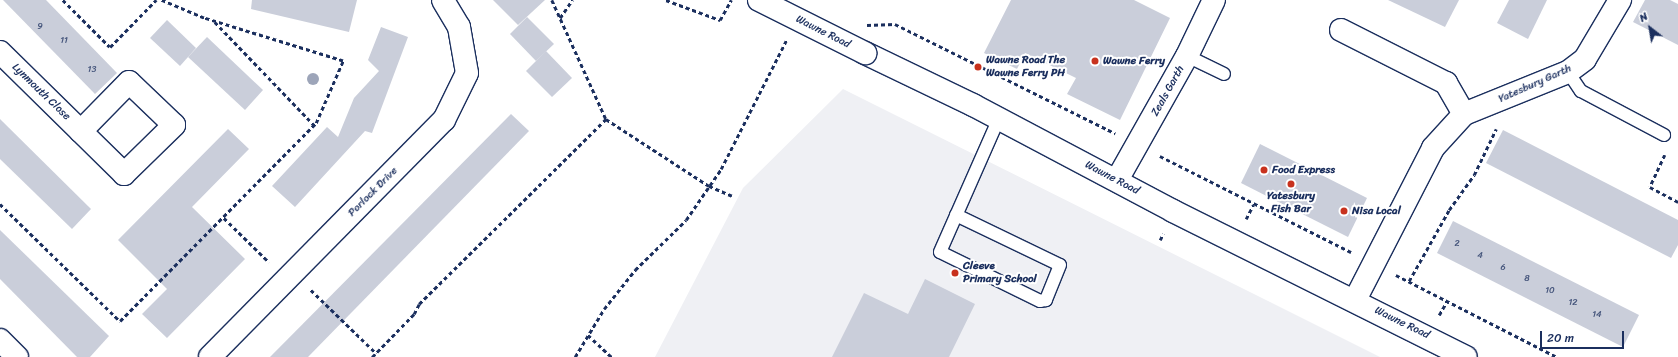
<!DOCTYPE html>
<html>
<head>
<meta charset="utf-8">
<style>
	body { margin:0 }
	#map { position:relative; width:1678px; height:357px; overflow:hidden; background:#fff; font-family:Sriracha,sans-serif }
	div>[style] { position:absolute }
	.built>* { inset:0; background:#eff0f4 }
	.building>* { inset:0; background:#caceda }
	.path>* { height:2.5px; margin-top:-1.25px; transform-origin:0; background:repeating-linear-gradient(90deg,#1b2f5e 0 4px,transparent 0 7px) }
	.roads { filter:drop-shadow(1px 0 #1b2f5e) drop-shadow(-1px 0 #1b2f5e) drop-shadow(0 1px #1b2f5e) drop-shadow(0 -1px #1b2f5e) }
	.service>* { height:12px; margin:-6px; padding:0 6px; transform-origin:6px; border-radius:6px; background:#fff }
	.minor>* { height:22px; margin:-11px; padding:0 11px; transform-origin:11px; border-radius:11px; background:#fff }
	.tertiary>* { height:22px; margin:-11px; padding:0 11px; transform-origin:11px; border-radius:11px; background:#fff }
	.bridges { filter:drop-shadow(1px 0 #1b2f5e) drop-shadow(-1px 0 #1b2f5e) drop-shadow(0 1px #1b2f5e) drop-shadow(0 -1px #1b2f5e) }
	.tertiary-bridge>* { height:22px; margin:-11px; padding:0 11px; transform-origin:11px; border-radius:11px; background:#fff }
	.trees>* { width:12px; height:12px; margin:-6px; border-radius:50%; background:#9da5b9 }
	.dots>* { width:11px; height:11px; translate:-50% -50%; box-sizing:border-box; border:2px solid #fff; border-radius:50% }
	span { translate:-50% -50%; white-space:nowrap; text-align:center; line-height:1.15; -webkit-text-stroke:4px #fff; paint-order:stroke }
	.number-label { font-size:9px; color:#47577d }
	.number-label span { -webkit-text-stroke-width:0 }
	.street-label { font-size:11px; color:#1b2f5e }
	.poi-label { font-size:11px; color:#1b2f5e; font-weight:700 }
	.left { translate:0 -50%; text-align:left }
	.north { position:absolute; left:1630px; top:8px; width:40px; height:40px; -webkit-text-stroke:3px #fff; paint-order:stroke; rotate:329deg; font-size:11px; font-weight:700; line-height:16px; text-align:center; color:#1b2f5e }
	.north::after { content:''; display:block; margin:auto; width:14px; height:18px; background:#1b2f5e; clip-path:polygon(50% 0,100% 100%,50% 72%,0 100%) }
	.scale { position:absolute; left:1540px; top:331px; width:84px; height:18px; box-sizing:border-box; border:2px solid #1b2f5e; border-top:0; padding-left:5px; font-size:12px; line-height:14px; white-space:nowrap; color:#1b2f5e; -webkit-text-stroke:3px #fff; paint-order:stroke }
</style>
</head>
<body>
<div id="map">
	<div class="built">
		<div style="clip-path:polygon(843px 89px,1380px 357px,655px 357px,743px 188px)"></div>
	</div>
	<div class="building">
		<div style="clip-path:polygon(3px 0,46px 0,117px 73px,95px 94px)"></div>
		<div style="clip-path:polygon(252px 0,357px 0,349px 32px,251px 9px)"></div>
		<div style="clip-path:polygon(493px 0,545px 0,518px 25px)"></div>
		<div style="clip-path:polygon(1011px 0,1134px 0,1170px 18px,1120px 120px,1067px 94px,1076px 78px,1025px 53px,1017px 69px,984px 53px)"></div>
		<div style="clip-path:polygon(1388px 0,1459px 0,1445px 27px)"></div>
		<div style="clip-path:polygon(1509px 0,1547px 0,1528px 39px,1497px 23px)"></div>
		<div style="clip-path:polygon(1645px 0,1670px 0,1678px 4px,1678px 45px,1633px 22px)"></div>
		<div style="clip-path:polygon(527px 17px,554px 44px,536px 61px,510px 34px)"></div>
		<div style="clip-path:polygon(167px 20px,196px 48px,180px 66px,150px 38px)"></div>
		<div style="clip-path:polygon(381px 27px,408px 37px,372px 133px,365px 131px,295px 207px,272px 186px,327px 127px,338px 137px,354px 98px,379px 71px,368px 60px)"></div>
		<div style="clip-path:polygon(207px 37px,263px 90px,245px 110px,188px 57px)"></div>
		<div style="clip-path:polygon(546px 51px,572px 78px,552px 97px,526px 71px)"></div>
		<div style="clip-path:polygon(511px 114px,529px 131px,308px 357px,270px 357px)"></div>
		<div style="clip-path:polygon(0 119px,91px 209px,72px 229px,0 159px)"></div>
		<div style="clip-path:polygon(228px 129px,249px 149px,192px 207px,245px 259px,167px 338px,142px 314px,167px 289px,118px 240px)"></div>
		<div style="clip-path:polygon(1503px 130px,1678px 220px,1678px 245px,1671px 258px,1486px 163px)"></div>
		<div style="clip-path:polygon(1260px 144px,1367px 198px,1348px 237px,1241px 183px)"></div>
		<div style="clip-path:polygon(1453px 221px,1639px 315px,1623px 347px,1437px 253px)"></div>
		<div style="clip-path:polygon(0 230px,109px 336px,90px 357px,77px 357px,0 279px)"></div>
		<div style="clip-path:polygon(925px 279px,975px 304px,949px 357px,832px 357px,864px 293px,908px 314px)"></div>
	</div>
	<div class="path">
		<div style="left:63px;top:0;width:66px;rotate:45deg"></div>
		<div style="left:110px;top:47px;width:66px;rotate:-45.6deg"></div>
		<div style="left:552px;top:0;width:131px;rotate:65.6deg"></div>
		<div style="left:666px;top:0;width:58px;rotate:20.3deg"></div>
		<div style="left:720px;top:20px;width:23px;rotate:-61deg"></div>
		<div style="left:560px;top:18px;width:22px;rotate:-56deg"></div>
		<div style="left:215px;top:22px;width:143px;rotate:46.1deg"></div>
		<div style="left:867px;top:25px;width:28px;rotate:-2deg"></div>
		<div style="left:895px;top:24px;width:246px;rotate:26.4deg"></div>
		<div style="left:1665px;top:155px;width:35px;rotate:115deg"></div>
		<div style="left:1650px;top:187px;width:32px;rotate:28deg"></div>
		<div style="left:1160px;top:156px;width:214px;rotate:26.7deg"></div>
		<div style="left:0;top:204px;width:168px;rotate:44.3deg"></div>
		<div style="left:120px;top:321px;width:279px;rotate:-45.3deg"></div>
		<div style="left:316px;top:123px;width:68px;rotate:-66.5deg"></div>
		<div style="left:343px;top:61px;width:145px;rotate:-162.8deg"></div>
		<div style="left:204px;top:18px;width:47px;rotate:-157.3deg"></div>
		<div style="left:224px;top:218px;width:63px;rotate:44.4deg"></div>
		<div style="left:1246px;top:219px;width:16px;rotate:-63deg"></div>
		<div style="left:1160px;top:240px;width:7px;rotate:-63deg"></div>
		<div style="left:1396px;top:275px;width:181px;rotate:27deg"></div>
		<div style="left:1409px;top:281px;width:81px;rotate:-60.6deg"></div>
		<div style="left:1449px;top:210px;width:43px;rotate:-54.5deg"></div>
		<div style="left:1474px;top:175px;width:51px;rotate:-64.4deg"></div>
		<div style="left:311px;top:290px;width:91px;rotate:44.1deg"></div>
		<div style="left:1439px;top:315px;width:16px;rotate:-60deg"></div>
		<div style="left:588px;top:335px;width:33px;rotate:43deg"></div>
		<div style="left:372px;top:357px;width:60px;rotate:-45.7deg"></div>
		<div style="left:414px;top:314px;width:11px;rotate:-63deg"></div>
		<div style="left:419px;top:304px;width:263px;rotate:-44.7deg"></div>
		<div style="left:606px;top:119px;width:123px;rotate:33deg"></div>
		<div style="left:709px;top:186px;width:25px;rotate:23deg"></div>
		<div style="left:575px;top:357px;width:56px;rotate:-58.9deg"></div>
		<div style="left:604px;top:309px;width:50px;rotate:-51.5deg"></div>
		<div style="left:635px;top:270px;width:71px;rotate:-44.4deg"></div>
		<div style="left:686px;top:220px;width:62px;rotate:-55.5deg"></div>
		<div style="left:721px;top:169px;width:144px;rotate:-63.1deg"></div>
	</div>
	<div class="roads">
		<div class="service">
			<div style="left:1187px;top:56px;width:41px;rotate:25.9deg"></div>
			<div style="left:1568px;top:72px;width:23px;rotate:56deg"></div>
			<div style="left:1581px;top:91px;width:94px;rotate:27.9deg"></div>
			<div style="left:956px;top:215px;width:115px;rotate:25.7deg"></div>
			<div style="left:1060px;top:265px;width:38px;rotate:112deg"></div>
			<div style="left:1046px;top:300px;width:6px;rotate:171deg"></div>
			<div style="left:1040px;top:301px;width:111px;rotate:-153.9deg"></div>
			<div style="left:940px;top:252px;width:146px;rotate:-66.2deg"></div>
		</div>
		<div class="minor">
			<div style="left:1341px;top:30px;width:118px;rotate:26.8deg"></div>
			<div style="left:1446px;top:83px;width:36px;rotate:60deg"></div>
			<div style="left:0;top:52px;width:174px;rotate:44.5deg"></div>
			<div style="left:124px;top:174px;width:70px;rotate:-44.4deg"></div>
			<div style="left:174px;top:125px;width:62px;rotate:-136.3deg"></div>
			<div style="left:129px;top:82px;width:69px;rotate:134.4deg"></div>
			<div style="left:1117px;top:180px;width:142px;rotate:-60.6deg"></div>
			<div style="left:1187px;top:56px;width:62px;rotate:-64.3deg"></div>
			<div style="left:1355px;top:300px;width:171px;rotate:-62.8deg"></div>
			<div style="left:1433px;top:148px;width:46px;rotate:-47.6deg"></div>
			<div style="left:1464px;top:114px;width:112px;rotate:-22deg"></div>
			<div style="left:1568px;top:72px;width:21px;rotate:-37deg"></div>
			<div style="left:1585px;top:59px;width:69px;rotate:-59.3deg"></div>
			<div style="left:0;top:340px;width:24px;rotate:45deg"></div>
			<div style="left:210px;top:357px;width:333px;rotate:-45.4deg"></div>
			<div style="left:444px;top:120px;width:52px;rotate:-63.9deg"></div>
			<div style="left:467px;top:73px;width:47px;rotate:-99.9deg"></div>
			<div style="left:459px;top:27px;width:31px;rotate:-121deg"></div>
		</div>
		<div class="tertiary">
			<div style="left:865px;top:53px;width:120px;rotate:25.7deg"></div>
			<div style="left:973px;top:105px;width:226px;rotate:27.9deg"></div>
			<div style="left:1173px;top:211px;width:327px;rotate:26.5deg"></div>
		</div>
	</div>
	<div class="bridges">
		<div class="tertiary-bridge">
			<div style="left:759px;top:0;width:119px;rotate:26.6deg"></div>
		</div>
	</div>
	<div class="trees">
		<div style="left:313px;top:79px"></div>
	</div>
	<div class="dots">
		<div style="left:1095px;top:61px;background:#c8321e"></div>
		<div style="left:978px;top:67px;background:#c8321e"></div>
		<div style="left:1264px;top:170px;background:#c8321e"></div>
		<div style="left:1291px;top:184px;background:#c8321e"></div>
		<div style="left:1344px;top:211px;background:#c8321e"></div>
		<div style="left:955px;top:273px;background:#c8321e"></div>
	</div>
	<div class="number-label">
		<span style="left:40px;top:26px">9</span>
		<span style="left:64px;top:40px">11</span>
		<span style="left:92px;top:69px">13</span>
		<span style="left:1457px;top:243px">2</span>
		<span style="left:1480px;top:255px">4</span>
		<span style="left:1503px;top:267px">6</span>
		<span style="left:1527px;top:278px">8</span>
		<span style="left:1550px;top:290px">10</span>
		<span style="left:1573px;top:302px">12</span>
		<span style="left:1597px;top:314px">14</span>
	</div>
	<div class="street-label">
		<span style="left:823px;top:32px;rotate:27deg">Wawne Road</span>
		<span style="left:1535px;top:84px;rotate:-24deg">Yatesbury Garth</span>
		<span style="left:1168px;top:91px;rotate:-61deg">Zeals Garth</span>
		<span style="left:41px;top:92px;rotate:44deg">Lynmouth Close</span>
		<span style="left:1112px;top:178px;rotate:28deg">Wawne Road</span>
		<span style="left:373px;top:192px;rotate:-45deg">Porlock Drive</span>
		<span style="left:1402px;top:323px;rotate:26deg">Wawne Road</span>
	</div>
	<div class="poi-label">
		<span class="left" style="left:986px;top:67px">Wawne Road The<br>Wawne Ferry PH</span>
		<span class="left" style="left:1103px;top:61px">Wawne Ferry</span>
		<span class="left" style="left:1272px;top:170px">Food Express</span>
		<span style="left:1291px;top:203px">Yatesbury<br>Fish Bar</span>
		<span class="left" style="left:1352px;top:211px">Nisa Local</span>
		<span class="left" style="left:963px;top:273px">Cleeve<br>Primary School</span>
	</div>
	<div class="north">N</div>
	<div class="scale">20 m</div>
</div>
</body>
</html>
